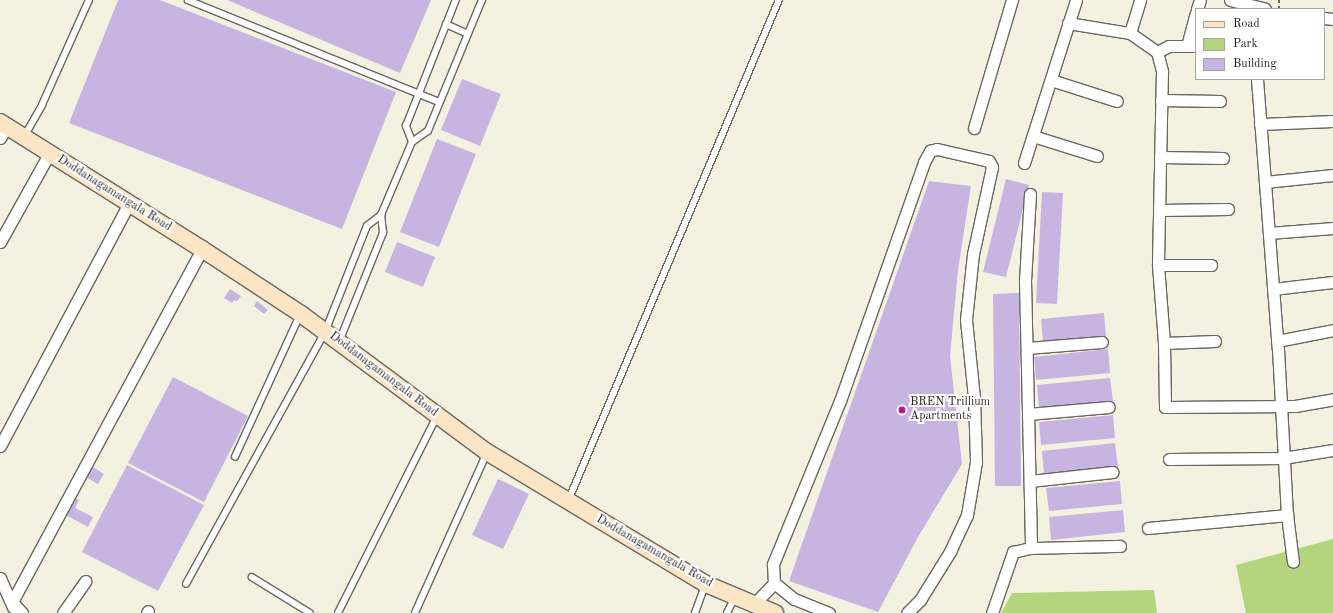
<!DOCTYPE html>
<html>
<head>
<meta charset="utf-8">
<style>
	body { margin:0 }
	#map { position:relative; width:1333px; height:613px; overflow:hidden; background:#f5f1e1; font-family:"Old Standard TT",serif }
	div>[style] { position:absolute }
	.green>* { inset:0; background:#b3d57d }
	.building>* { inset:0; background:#c8b4e1 }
	.path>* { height:2px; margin-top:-1px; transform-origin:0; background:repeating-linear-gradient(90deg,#686761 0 3px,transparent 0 6px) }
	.roads { filter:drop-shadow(1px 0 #686761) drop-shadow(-1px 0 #686761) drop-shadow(0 1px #686761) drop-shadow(0 -1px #686761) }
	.lane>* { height:5.5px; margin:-2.75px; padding:0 2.75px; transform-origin:2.75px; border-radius:2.75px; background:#fff }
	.street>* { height:11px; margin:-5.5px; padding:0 5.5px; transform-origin:5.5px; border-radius:5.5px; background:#fff }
	.secondary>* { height:16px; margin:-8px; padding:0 8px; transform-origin:8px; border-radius:8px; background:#fce5c4 }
	.dots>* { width:11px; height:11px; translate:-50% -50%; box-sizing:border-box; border:2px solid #fff; border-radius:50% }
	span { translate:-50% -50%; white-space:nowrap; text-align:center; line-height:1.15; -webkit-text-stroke:4px #fff; paint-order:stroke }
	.street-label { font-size:12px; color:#1c1c1c }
	.poi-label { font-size:12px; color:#1c1c1c }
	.left { translate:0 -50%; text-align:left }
	.legend { position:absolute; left:1195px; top:8px; width:130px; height:72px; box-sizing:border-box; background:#fff; border:1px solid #a4a4a4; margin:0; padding:5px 7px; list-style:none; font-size:12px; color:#1c1c1c }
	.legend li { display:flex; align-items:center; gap:8px; height:20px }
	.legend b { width:20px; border:1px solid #a4a4a4 }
</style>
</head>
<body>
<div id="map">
	<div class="green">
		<div style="clip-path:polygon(1333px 539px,1333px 613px,1246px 613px,1236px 565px)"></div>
		<div style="clip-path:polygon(1154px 590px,1157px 613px,1001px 613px,1012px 593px)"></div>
	</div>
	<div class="building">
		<div style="clip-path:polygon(118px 0,160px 0,396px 92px,342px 229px,69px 123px)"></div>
		<div style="clip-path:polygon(227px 0,431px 0,400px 73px)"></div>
		<div style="clip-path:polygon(462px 79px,501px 94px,480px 146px,441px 130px)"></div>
		<div style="clip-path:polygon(437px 139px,476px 154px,439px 247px,400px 232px)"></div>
		<div style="clip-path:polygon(1006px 179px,1029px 185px,1006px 277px,983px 272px)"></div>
		<div style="clip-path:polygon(929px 181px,971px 186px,958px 270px,950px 356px,962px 464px,918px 537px,878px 612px,789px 581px)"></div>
		<div style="clip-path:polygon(1042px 192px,1063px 193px,1057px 304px,1036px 303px)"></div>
		<div style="clip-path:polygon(397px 242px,435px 257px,423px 287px,385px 272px)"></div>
		<div style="clip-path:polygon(230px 289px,241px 296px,237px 301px,234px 300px,232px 303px,224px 298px)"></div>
		<div style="clip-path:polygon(1019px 293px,1021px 486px,995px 486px,993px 294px)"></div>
		<div style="clip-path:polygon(257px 301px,268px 310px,264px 314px,254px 306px)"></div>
		<div style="clip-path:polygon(1104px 313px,1106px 336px,1043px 342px,1041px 319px)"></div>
		<div style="clip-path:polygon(1108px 349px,1110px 373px,1036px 380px,1034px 357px)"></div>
		<div style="clip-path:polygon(173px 377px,248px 416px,204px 502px,128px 463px)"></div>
		<div style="clip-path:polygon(1110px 378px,1113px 401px,1039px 408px,1037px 385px)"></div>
		<div style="clip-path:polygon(1113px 415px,1115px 438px,1041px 445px,1039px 422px)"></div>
		<div style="clip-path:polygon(1115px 443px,1118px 467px,1044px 474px,1042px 451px)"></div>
		<div style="clip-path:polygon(88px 464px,104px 474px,98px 484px,82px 475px)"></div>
		<div style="clip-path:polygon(127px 465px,204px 505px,158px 591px,82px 552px)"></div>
		<div style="clip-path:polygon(498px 479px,529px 494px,503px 549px,472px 535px)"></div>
		<div style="clip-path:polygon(1120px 481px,1122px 504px,1049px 511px,1046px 488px)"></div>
		<div style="clip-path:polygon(71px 496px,79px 500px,75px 508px,93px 517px,88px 527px,62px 513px)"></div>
		<div style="clip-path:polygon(1123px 510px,1125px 532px,1051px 540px,1049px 517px)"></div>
	</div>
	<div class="path">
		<div style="left:1279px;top:0;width:9px;rotate:90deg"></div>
	</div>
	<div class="roads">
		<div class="lane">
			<div style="left:188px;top:0;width:271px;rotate:22.1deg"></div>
			<div style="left:446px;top:24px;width:24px;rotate:24deg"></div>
			<div style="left:25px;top:135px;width:34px;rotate:-60deg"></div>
			<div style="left:42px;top:105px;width:115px;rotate:-65.9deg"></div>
			<div style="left:412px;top:142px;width:17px;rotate:-111deg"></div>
			<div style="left:406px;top:126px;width:136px;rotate:-68.4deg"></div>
			<div style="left:339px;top:342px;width:118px;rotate:-68deg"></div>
			<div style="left:383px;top:233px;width:18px;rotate:-96deg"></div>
			<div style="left:235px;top:457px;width:156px;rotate:-65.4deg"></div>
			<div style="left:569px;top:499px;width:541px;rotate:-67.18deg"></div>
			<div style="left:252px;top:577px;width:68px;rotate:31.8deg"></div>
			<div style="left:186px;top:584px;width:288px;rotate:-61.1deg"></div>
			<div style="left:325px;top:332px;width:114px;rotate:-68.4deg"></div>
			<div style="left:367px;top:226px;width:18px;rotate:-38deg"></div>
			<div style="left:381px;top:215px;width:79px;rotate:-67deg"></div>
			<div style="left:412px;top:142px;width:19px;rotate:-35deg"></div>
			<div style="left:428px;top:131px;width:142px;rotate:-67.6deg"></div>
			<div style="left:338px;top:613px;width:220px;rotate:-63.3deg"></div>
			<div style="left:415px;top:613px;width:175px;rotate:-65.8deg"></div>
			<div style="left:695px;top:613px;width:30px;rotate:-70deg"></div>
			<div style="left:727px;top:613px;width:18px;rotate:-63deg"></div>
		</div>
		<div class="street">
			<div style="left:1230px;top:0;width:36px;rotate:14deg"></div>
			<div style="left:1197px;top:9px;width:9px;rotate:-72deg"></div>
			<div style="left:1324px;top:18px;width:9px;rotate:6deg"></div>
			<div style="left:1068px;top:23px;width:63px;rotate:9.2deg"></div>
			<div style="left:1130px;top:33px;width:33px;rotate:35deg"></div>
			<div style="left:1157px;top:52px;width:20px;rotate:75deg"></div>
			<div style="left:1162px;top:71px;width:194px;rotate:91.2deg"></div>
			<div style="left:1158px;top:265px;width:78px;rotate:85.6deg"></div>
			<div style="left:1130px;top:33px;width:34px;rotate:-73deg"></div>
			<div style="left:1187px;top:46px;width:34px;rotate:-75deg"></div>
			<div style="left:1157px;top:52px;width:13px;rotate:-27deg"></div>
			<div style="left:1169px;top:46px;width:27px"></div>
			<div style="left:1257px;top:79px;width:271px;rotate:85.6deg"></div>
			<div style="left:1278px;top:349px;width:166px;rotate:86.9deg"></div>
			<div style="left:1287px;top:515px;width:47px;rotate:82.7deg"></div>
			<div style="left:1051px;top:80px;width:69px;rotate:17.7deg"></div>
			<div style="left:1161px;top:100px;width:59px;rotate:1deg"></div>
			<div style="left:1260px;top:124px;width:73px;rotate:-2.4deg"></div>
			<div style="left:974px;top:128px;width:134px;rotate:-73.5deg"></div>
			<div style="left:1033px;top:136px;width:67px;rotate:17.4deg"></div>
			<div style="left:0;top:138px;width:14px;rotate:-60deg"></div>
			<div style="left:1160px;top:157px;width:63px;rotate:0.9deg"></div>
			<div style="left:1024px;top:163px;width:171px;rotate:-72.3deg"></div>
			<div style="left:1265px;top:182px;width:68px;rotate:-5.9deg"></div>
			<div style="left:1030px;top:194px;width:86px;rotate:93.3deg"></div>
			<div style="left:1025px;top:280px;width:268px;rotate:88.7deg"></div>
			<div style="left:1159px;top:210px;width:69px;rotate:-0.8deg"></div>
			<div style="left:1269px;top:233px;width:64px;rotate:-4.5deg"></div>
			<div style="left:0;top:242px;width:101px;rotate:-60.9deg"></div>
			<div style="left:1158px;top:265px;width:53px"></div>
			<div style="left:1273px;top:289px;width:60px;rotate:-6.7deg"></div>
			<div style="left:1215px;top:341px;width:51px;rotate:177.8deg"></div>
			<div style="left:1164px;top:343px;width:64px;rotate:89.1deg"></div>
			<div style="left:1165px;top:407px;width:130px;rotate:-0.4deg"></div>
			<div style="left:1295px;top:406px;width:39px;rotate:-10deg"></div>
			<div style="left:1277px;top:341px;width:57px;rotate:-11.1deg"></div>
			<div style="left:1027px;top:348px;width:75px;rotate:-4.6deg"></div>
			<div style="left:1028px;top:414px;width:81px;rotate:-4.9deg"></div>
			<div style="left:0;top:446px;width:275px;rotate:-62deg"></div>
			<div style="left:1169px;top:459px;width:114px;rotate:-0.5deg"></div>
			<div style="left:1283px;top:458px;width:51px;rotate:-9.1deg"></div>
			<div style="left:1030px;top:481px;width:83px;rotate:-6.2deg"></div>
			<div style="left:1148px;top:528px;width:140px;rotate:-5.3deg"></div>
			<div style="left:0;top:578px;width:32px;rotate:66deg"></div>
			<div style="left:754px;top:604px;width:29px;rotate:-46deg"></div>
			<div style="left:22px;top:613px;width:15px;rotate:-132deg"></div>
			<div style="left:12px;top:602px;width:401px;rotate:-61.7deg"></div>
			<div style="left:63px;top:613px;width:39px;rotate:-55deg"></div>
			<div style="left:147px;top:613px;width:2px;rotate:-63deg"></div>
			<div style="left:829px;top:613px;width:38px;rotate:-158deg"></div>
			<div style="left:794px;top:599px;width:26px;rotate:-141deg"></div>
			<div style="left:774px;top:583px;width:19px;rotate:-93deg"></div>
			<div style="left:773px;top:564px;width:176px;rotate:-67.7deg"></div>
			<div style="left:840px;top:401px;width:253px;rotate:-70.6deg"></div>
			<div style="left:924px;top:162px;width:13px;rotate:-61deg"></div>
			<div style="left:930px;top:151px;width:7px;rotate:-16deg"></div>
			<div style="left:937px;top:149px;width:53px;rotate:13deg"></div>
			<div style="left:989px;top:161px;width:7px;rotate:63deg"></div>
			<div style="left:992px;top:167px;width:89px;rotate:102.3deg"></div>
			<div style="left:973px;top:254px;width:66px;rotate:96.1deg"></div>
			<div style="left:966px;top:320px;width:77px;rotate:84.1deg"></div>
			<div style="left:974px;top:397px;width:65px;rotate:88.2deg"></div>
			<div style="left:976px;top:462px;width:54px;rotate:99.6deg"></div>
			<div style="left:967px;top:515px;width:38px;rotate:115deg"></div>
			<div style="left:951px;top:550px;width:59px;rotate:121.8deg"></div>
			<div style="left:920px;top:600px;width:18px;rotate:135deg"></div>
			<div style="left:992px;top:613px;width:65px;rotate:-71deg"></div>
			<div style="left:1013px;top:552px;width:18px;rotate:-13deg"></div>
			<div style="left:1031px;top:548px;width:89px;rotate:-1.3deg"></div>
		</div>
		<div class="secondary">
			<div style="left:0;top:122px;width:239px;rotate:32.2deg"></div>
			<div style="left:202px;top:249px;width:118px;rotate:33.3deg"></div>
			<div style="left:301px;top:314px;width:232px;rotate:36.6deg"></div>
			<div style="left:487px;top:452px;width:256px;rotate:31.1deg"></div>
			<div style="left:706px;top:584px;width:75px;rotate:22.8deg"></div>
		</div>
	</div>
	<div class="dots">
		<div style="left:902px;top:410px;background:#b5179e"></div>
	</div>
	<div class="street-label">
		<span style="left:114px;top:194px;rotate:32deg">Doddanagamangala Road</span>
		<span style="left:383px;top:375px;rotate:37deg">Doddanagamangala Road</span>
		<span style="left:654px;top:552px;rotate:30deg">Doddanagamangala Road</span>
	</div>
	<div class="poi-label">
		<span class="left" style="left:910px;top:410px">BREN Trillium<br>Apartments</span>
	</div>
	<ul class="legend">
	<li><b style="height:5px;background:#fce5c4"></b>Road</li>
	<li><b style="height:11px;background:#b3d57d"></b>Park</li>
	<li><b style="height:11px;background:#c8b4e1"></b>Building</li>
	</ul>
</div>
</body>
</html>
